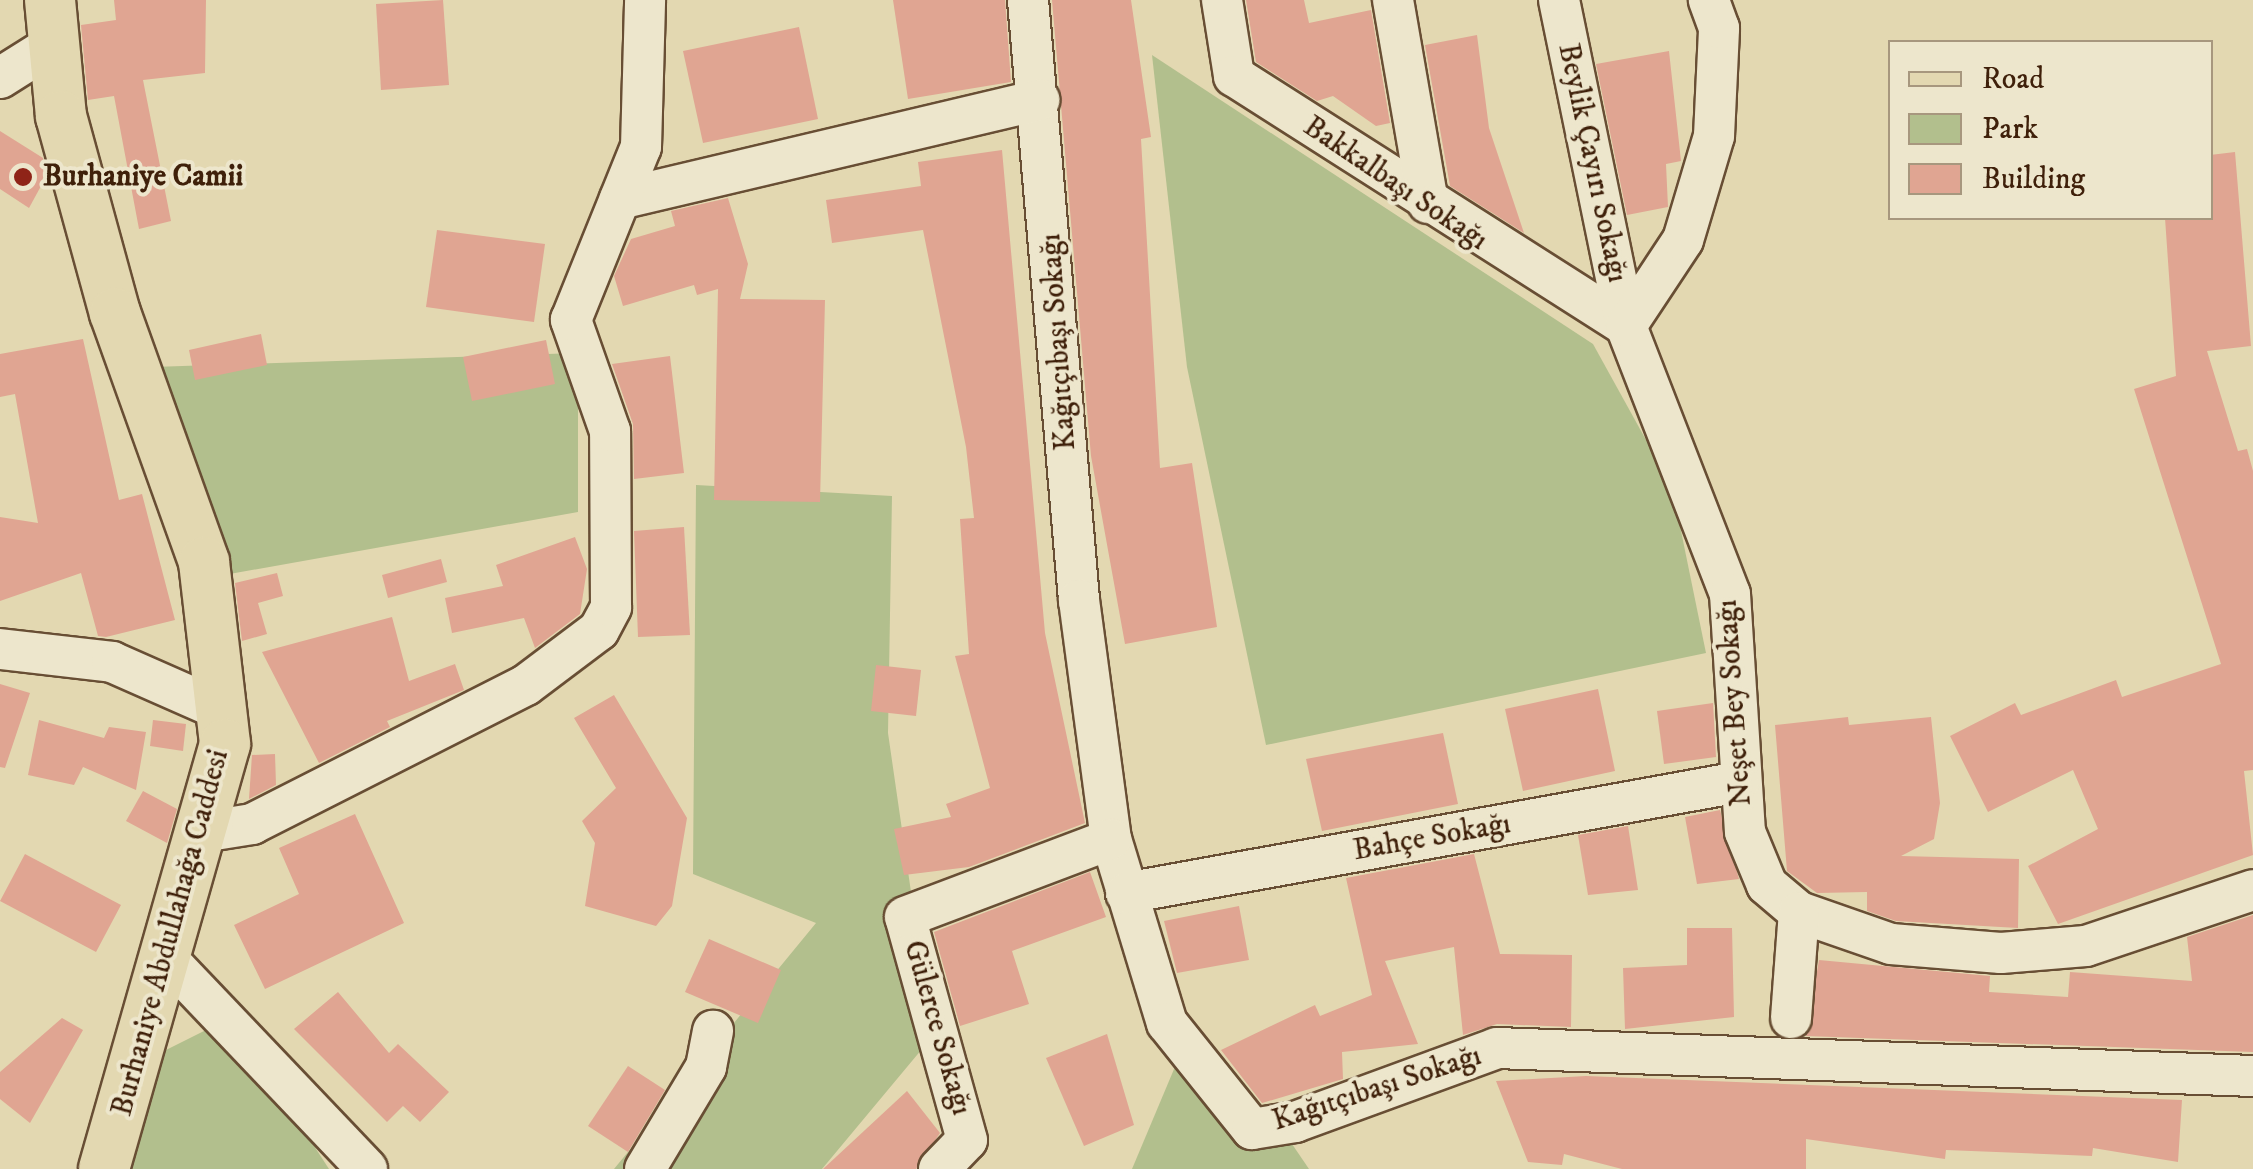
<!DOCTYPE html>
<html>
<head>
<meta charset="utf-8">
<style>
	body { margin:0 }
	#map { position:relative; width:2253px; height:1169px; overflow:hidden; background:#e3d8b1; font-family:"IM FELL DW Pica",serif }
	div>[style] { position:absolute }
	.green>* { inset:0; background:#b2bf8d }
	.building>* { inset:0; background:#e0a592 }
	.roads { filter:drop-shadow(2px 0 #684e34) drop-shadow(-2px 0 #684e34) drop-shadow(0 2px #684e34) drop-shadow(0 -2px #684e34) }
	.minor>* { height:40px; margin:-20px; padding:0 20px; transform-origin:20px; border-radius:20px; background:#ede6cc }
	.major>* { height:50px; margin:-25px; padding:0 25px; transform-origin:25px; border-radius:25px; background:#e3d8b1 }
	.dots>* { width:28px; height:28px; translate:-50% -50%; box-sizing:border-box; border:5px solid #ede6cc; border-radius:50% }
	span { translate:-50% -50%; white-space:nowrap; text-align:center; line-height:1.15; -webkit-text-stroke:8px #ede6cc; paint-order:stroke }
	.street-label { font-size:30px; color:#3f200a }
	.poi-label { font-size:30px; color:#3f200a; font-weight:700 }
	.left { translate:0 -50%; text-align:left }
	.legend { position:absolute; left:1888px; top:40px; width:325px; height:180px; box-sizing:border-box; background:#ede6cc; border:2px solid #a7977e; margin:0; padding:12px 18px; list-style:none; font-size:30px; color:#3f200a }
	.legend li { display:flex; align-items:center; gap:20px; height:50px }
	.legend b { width:50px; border:2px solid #a7977e }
</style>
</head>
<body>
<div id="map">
	<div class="green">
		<div style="clip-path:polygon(1152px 55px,1593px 344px,1672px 487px,1706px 653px,1266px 745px,1187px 367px)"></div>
		<div style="clip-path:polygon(578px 353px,578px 512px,224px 575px,153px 367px)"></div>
		<div style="clip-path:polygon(696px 485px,892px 496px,888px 733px,932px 1037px,822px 1169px,614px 1169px,816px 923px,693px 874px)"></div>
		<div style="clip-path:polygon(210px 1028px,305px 1132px,329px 1169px,120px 1169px,158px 1054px)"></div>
		<div style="clip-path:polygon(1177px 1062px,1292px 1144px,1309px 1169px,1132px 1169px)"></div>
	</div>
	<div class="building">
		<div style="clip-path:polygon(114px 0,206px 0,205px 73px,143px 80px,171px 221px,139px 229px,114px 96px,88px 100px,81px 25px,116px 20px)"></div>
		<div style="clip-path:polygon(443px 0,449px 85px,381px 90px,376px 4px)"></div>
		<div style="clip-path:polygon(893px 0,1005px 0,1011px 82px,908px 99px)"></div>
		<div style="clip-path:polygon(1052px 0,1131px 0,1151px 137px,1141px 139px,1160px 468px,1192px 463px,1217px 627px,1125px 644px,1091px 456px)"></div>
		<div style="clip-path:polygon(1246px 0,1304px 0,1309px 23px,1371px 10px,1390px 123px,1376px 126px,1333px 96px,1317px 101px,1256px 62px)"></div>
		<div style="clip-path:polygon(799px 27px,818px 119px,703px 143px,683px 51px)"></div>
		<div style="clip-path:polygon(1477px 35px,1489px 128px,1524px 233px,1450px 186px,1425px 45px)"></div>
		<div style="clip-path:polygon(1669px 51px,1681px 161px,1666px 164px,1668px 207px,1627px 215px,1596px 64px)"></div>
		<div style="clip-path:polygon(0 131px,43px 158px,47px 175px,29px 208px,0 189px)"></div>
		<div style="clip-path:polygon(1002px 150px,1045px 633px,1085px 823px,969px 867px,904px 875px,894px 829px,951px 817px,946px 804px,990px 788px,955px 656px,969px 654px,960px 519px,974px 518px,966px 447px,923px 230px,832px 243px,826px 200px,921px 186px,918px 162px)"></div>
		<div style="clip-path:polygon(2235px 152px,2251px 346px,2207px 351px,2238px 451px,2247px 449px,2253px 471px,2253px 770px,2244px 771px,2253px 855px,2058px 924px,2028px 866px,2098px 829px,2073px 770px,1988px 812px,1950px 736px,2015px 703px,2021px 715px,2116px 680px,2122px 697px,2221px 664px,2134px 389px,2176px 376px,2165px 218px,2210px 218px,2210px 155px)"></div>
		<div style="clip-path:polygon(728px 198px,748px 264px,740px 299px,825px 300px,820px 502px,714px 500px,718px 289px,697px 295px,694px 285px,623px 306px,614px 276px,631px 239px,675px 226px,671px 211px)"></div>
		<div style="clip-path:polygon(437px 230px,545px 244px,534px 322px,426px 307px)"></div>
		<div style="clip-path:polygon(261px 334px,267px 365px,195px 380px,189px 350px)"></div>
		<div style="clip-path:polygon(83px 339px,119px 500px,142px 494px,175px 620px,106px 637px,98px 636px,81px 573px,0 601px,0 517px,38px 523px,15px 394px,0 397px,0 354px)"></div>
		<div style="clip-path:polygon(546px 340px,555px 384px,472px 401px,463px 357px)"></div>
		<div style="clip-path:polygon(670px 356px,684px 473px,634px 479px,633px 424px,612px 364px)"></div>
		<div style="clip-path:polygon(684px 527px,690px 635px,638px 637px,634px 531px)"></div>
		<div style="clip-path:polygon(575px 537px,587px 569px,580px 614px,535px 648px,524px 618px,452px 633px,445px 598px,503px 586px,496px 565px)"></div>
		<div style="clip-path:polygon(441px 559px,447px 582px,388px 598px,382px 575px)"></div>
		<div style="clip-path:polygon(277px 573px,283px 596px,258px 603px,267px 634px,242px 641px,235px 583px)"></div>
		<div style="clip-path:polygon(392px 617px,409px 681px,455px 664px,464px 690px,387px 721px,390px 727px,319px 763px,262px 652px)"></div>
		<div style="clip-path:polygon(876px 665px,921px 670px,916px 716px,871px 711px)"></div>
		<div style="clip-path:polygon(0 684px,30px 693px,5px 768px,0 767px)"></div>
		<div style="clip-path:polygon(1598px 689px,1615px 771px,1523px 791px,1505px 709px)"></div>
		<div style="clip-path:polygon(614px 695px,687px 818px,672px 906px,656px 926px,585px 906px,595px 843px,582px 821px,616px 788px,574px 718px)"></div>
		<div style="clip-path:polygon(1713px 703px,1716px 757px,1664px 764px,1657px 711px)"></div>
		<div style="clip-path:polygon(1848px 717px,1849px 725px,1931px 717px,1940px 803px,1934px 839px,1901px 856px,2019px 859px,2018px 928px,1896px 921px,1867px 911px,1867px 892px,1817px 893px,1787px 871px,1775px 725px)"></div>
		<div style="clip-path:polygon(39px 720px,104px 738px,109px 727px,146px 732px,136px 790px,83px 767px,74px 785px,28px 775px)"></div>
		<div style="clip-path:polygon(153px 720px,186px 724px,183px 751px,150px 746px)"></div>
		<div style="clip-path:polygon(1443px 733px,1458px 804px,1322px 831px,1306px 759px)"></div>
		<div style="clip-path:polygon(275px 754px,276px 785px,249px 799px,252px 755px)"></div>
		<div style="clip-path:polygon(143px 791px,177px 809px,167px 843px,126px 821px)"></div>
		<div style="clip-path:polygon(1720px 810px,1739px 879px,1697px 884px,1685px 817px)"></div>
		<div style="clip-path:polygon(355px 814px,404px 923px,265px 989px,234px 925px,299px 894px,279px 848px)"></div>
		<div style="clip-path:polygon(1628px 826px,1638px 890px,1588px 895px,1578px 835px)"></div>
		<div style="clip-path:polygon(25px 854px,121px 905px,96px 952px,0 901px)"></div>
		<div style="clip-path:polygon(1474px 854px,1500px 954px,1572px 955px,1571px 1027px,1497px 1024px,1463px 1035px,1454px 947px,1385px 961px,1418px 1044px,1342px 1052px,1343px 1079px,1262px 1103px,1221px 1050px,1315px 1005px,1320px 1016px,1372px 995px,1346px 878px)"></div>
		<div style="clip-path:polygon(1090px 872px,1106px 917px,1012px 951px,1029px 1004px,960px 1026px,934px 932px)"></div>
		<div style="clip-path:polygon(1239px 906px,1249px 960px,1177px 973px,1164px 921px)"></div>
		<div style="clip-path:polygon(2253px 915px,2253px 1052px,1806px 1036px,1819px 960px,1990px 976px,1989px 992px,2068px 997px,2070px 972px,2192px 981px,2187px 937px)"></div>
		<div style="clip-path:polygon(1687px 928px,1732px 928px,1734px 1017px,1625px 1029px,1623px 968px,1687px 965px)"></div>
		<div style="clip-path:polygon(709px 939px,781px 970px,758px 1023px,685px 992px)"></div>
		<div style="clip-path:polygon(338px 992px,389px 1053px,398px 1044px,449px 1092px,420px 1122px,403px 1106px,387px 1122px,294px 1029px)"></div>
		<div style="clip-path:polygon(62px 1018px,83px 1030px,30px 1123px,0 1099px,0 1072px)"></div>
		<div style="clip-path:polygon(1107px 1034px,1134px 1125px,1084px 1146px,1046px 1058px)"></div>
		<div style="clip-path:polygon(628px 1066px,665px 1090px,628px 1152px,588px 1126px)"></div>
		<div style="clip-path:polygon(1586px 1076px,2182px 1100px,2178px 1162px,2093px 1148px,2092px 1156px,1946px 1150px,1945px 1159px,1806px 1139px,1806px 1169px,1622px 1169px,1564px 1154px,1562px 1165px,1528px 1162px,1496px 1081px)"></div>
		<div style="clip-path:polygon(907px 1091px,940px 1133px,916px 1169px,823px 1169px)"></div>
	</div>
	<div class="roads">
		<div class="minor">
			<div style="left:1028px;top:0;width:602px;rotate:85.14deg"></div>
			<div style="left:1079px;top:600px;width:241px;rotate:82.4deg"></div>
			<div style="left:1111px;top:839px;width:192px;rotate:73.1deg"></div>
			<div style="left:1167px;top:1023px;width:136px;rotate:51.3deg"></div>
			<div style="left:1252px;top:1129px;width:44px;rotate:-9.2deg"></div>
			<div style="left:1295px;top:1122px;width:215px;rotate:-20.1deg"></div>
			<div style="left:1497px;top:1048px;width:757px;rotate:2.12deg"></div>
			<div style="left:1222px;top:0;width:77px;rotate:81deg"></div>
			<div style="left:1234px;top:76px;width:465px;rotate:32.5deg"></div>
			<div style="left:1393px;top:0;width:206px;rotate:80.2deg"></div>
			<div style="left:1559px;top:0;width:333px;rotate:78.4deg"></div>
			<div style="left:1626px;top:326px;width:287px;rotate:68.8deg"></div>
			<div style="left:1730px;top:594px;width:238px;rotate:86.4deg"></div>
			<div style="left:1745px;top:832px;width:57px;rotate:67.5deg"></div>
			<div style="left:1767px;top:885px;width:42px;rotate:40.2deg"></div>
			<div style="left:1799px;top:912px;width:97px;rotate:19.2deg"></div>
			<div style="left:1891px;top:944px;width:110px;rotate:4.7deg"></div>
			<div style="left:2001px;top:953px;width:85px;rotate:-4.7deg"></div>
			<div style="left:2086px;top:946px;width:176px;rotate:-18.5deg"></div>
			<div style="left:0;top:78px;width:64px;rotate:-32.2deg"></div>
			<div style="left:620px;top:199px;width:431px;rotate:-13.3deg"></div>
			<div style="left:1626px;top:326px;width:103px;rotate:-56.5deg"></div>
			<div style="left:1683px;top:240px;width:109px;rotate:-73.4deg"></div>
			<div style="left:1714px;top:136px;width:108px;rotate:-87.3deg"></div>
			<div style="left:1719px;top:28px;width:30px;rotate:-110deg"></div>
			<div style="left:0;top:649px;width:113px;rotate:6.6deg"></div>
			<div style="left:112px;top:662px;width:119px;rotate:23.8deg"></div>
			<div style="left:202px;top:832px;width:51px;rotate:-9.1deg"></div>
			<div style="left:252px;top:824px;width:307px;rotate:-26.9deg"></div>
			<div style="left:526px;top:685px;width:91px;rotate:-37deg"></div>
			<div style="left:599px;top:630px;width:26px;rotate:-62deg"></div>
			<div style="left:611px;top:607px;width:176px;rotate:-90.3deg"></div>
			<div style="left:610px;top:431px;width:118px;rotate:-109.4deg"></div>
			<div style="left:571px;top:320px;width:187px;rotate:-68deg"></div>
			<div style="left:641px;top:147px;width:147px;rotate:-88.4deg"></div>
			<div style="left:1126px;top:893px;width:623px;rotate:-10.26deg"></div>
			<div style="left:169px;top:961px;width:287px;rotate:46.4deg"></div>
			<div style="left:1791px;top:1018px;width:106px;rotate:-85.7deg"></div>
			<div style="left:645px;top:1169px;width:119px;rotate:-59.1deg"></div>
			<div style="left:706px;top:1067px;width:37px;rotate:-79deg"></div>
			<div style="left:939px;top:1169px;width:40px;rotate:-46deg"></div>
			<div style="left:967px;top:1140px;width:231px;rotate:-105.5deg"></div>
			<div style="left:905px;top:917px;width:220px;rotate:-20.7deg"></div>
		</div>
		<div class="major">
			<div style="left:50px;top:0;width:117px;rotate:84.6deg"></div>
			<div style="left:61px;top:116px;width:204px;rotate:74.7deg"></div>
			<div style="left:115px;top:313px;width:264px;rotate:70.3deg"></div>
			<div style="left:204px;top:562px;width:183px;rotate:83.4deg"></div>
			<div style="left:225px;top:744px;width:442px;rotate:105.9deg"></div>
		</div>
	</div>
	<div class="dots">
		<div style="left:23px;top:177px;background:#8f2418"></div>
	</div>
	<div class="street-label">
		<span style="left:1592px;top:163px;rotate:78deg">Beylik Çayırı Sokağı</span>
		<span style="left:1395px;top:184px;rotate:34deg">Bakkalbaşı Sokağı</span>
		<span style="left:1059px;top:342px;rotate:-94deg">Kağıtçıbaşı Sokağı</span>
		<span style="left:1735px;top:703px;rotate:-94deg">Neşet Bey Sokağı</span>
		<span style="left:1432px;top:838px;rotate:-10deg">Bahçe Sokağı</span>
		<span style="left:171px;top:933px;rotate:-75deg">Burhaniye Abdullahağa Caddesi</span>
		<span style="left:937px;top:1028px;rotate:74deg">Gülerce Sokağı</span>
		<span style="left:1377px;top:1089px;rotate:-18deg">Kağıtçıbaşı Sokağı</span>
	</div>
	<div class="poi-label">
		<span class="left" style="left:43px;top:177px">Burhaniye Camii</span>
	</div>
	<ul class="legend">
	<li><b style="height:12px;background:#e3d8b1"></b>Road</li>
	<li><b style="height:28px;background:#b2bf8d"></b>Park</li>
	<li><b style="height:28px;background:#e0a592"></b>Building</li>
	</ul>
</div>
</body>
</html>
